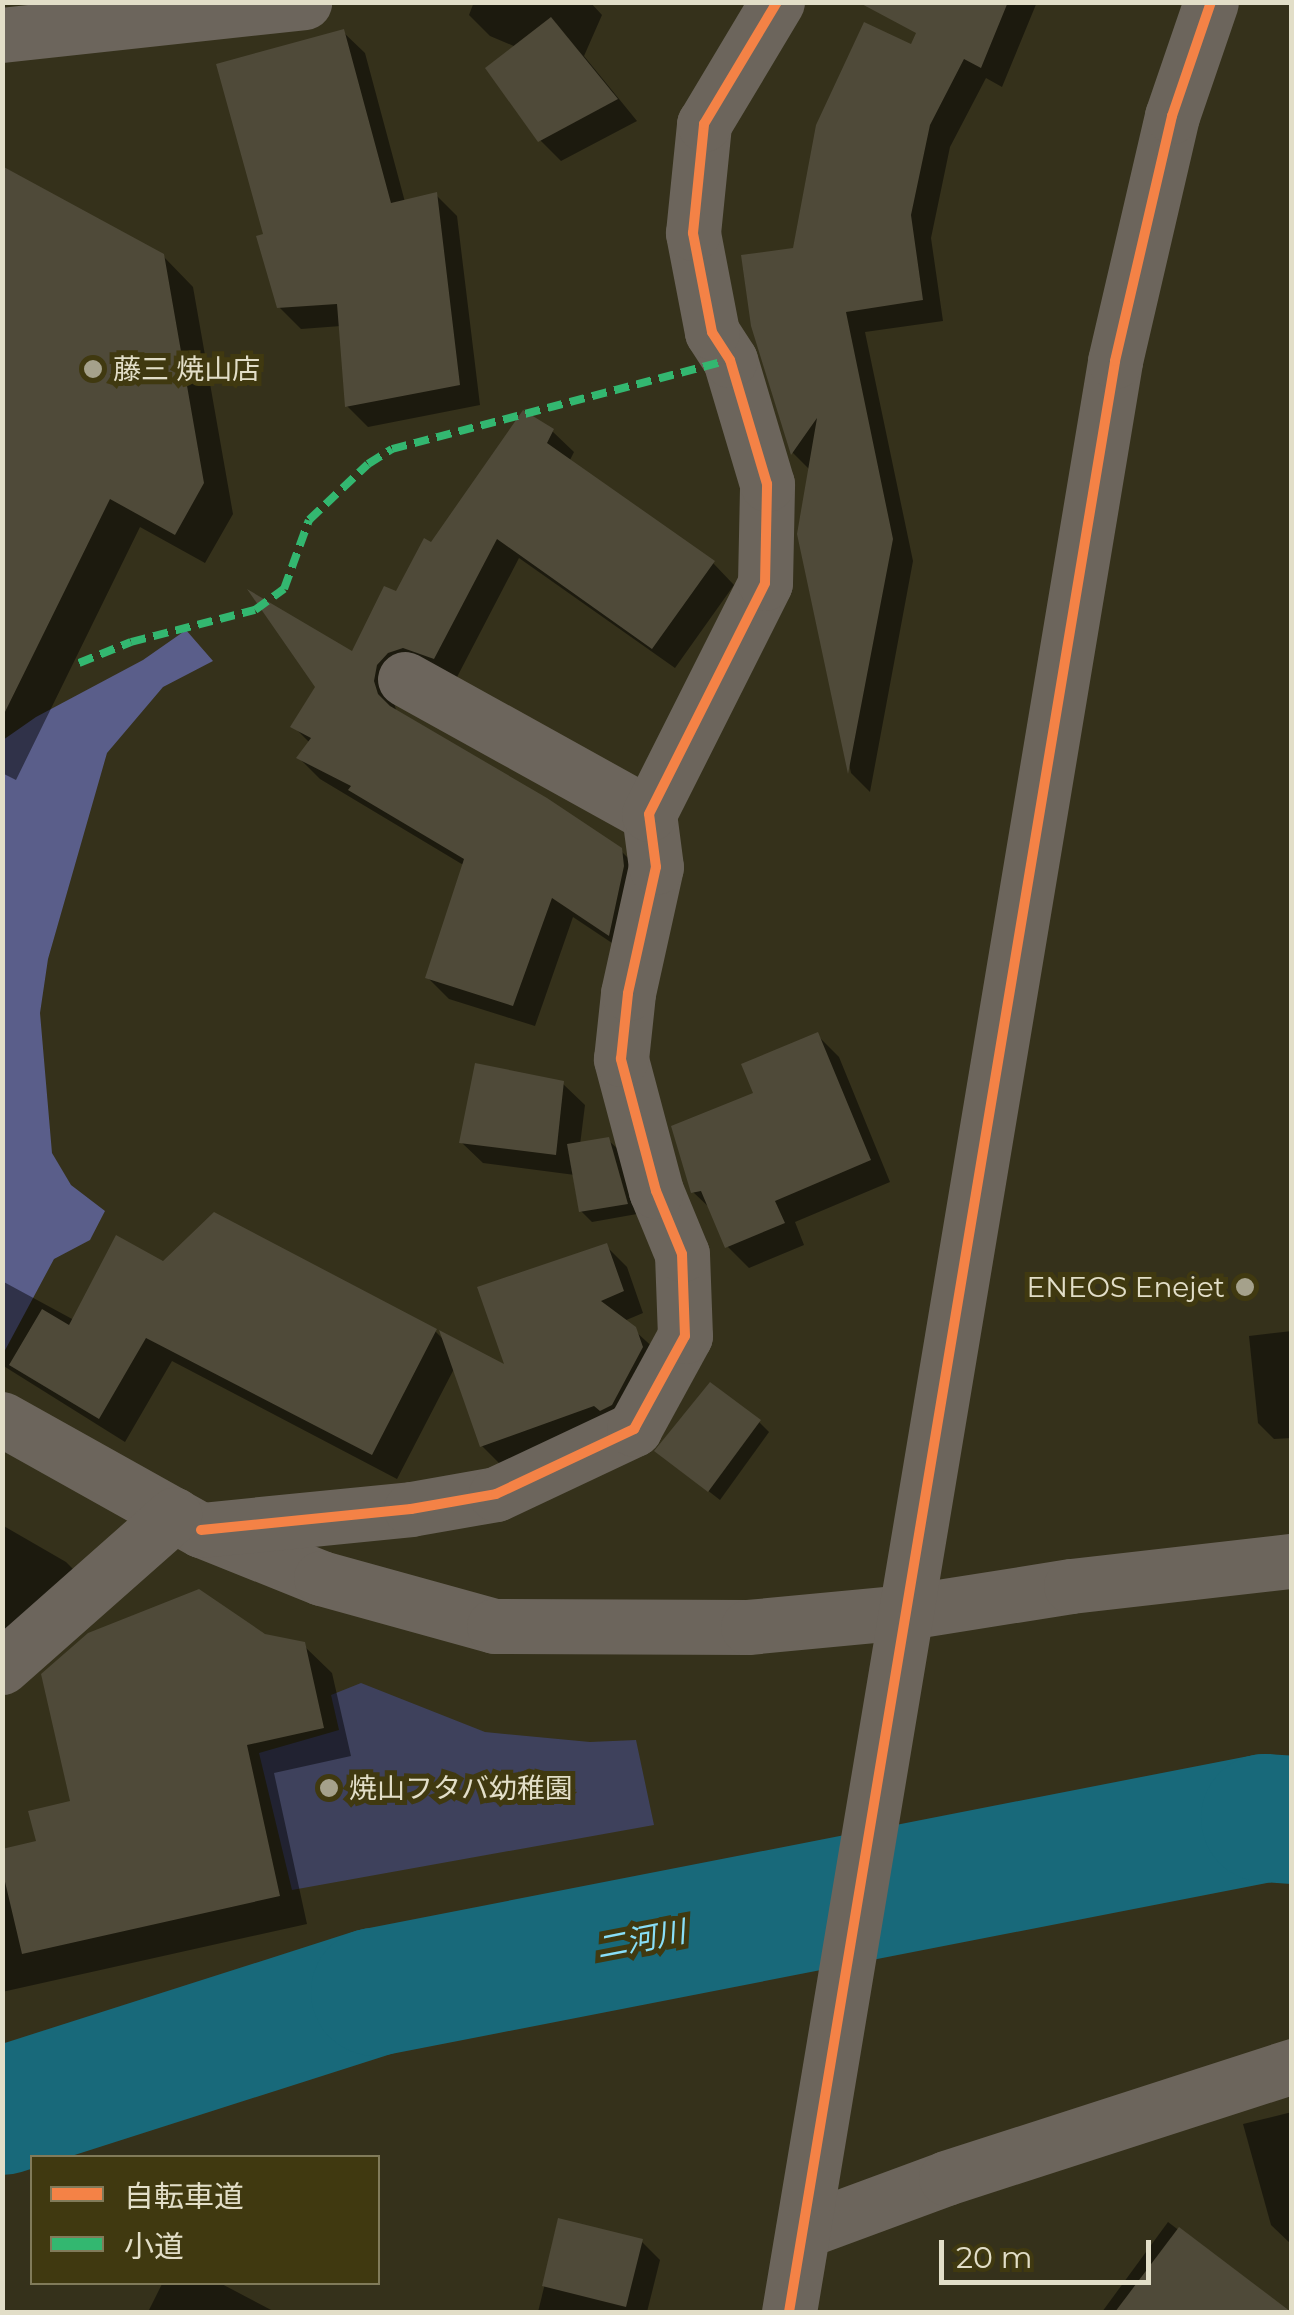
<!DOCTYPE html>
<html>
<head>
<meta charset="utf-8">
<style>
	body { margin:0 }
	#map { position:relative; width:1294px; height:2315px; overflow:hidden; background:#35311b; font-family:Montserrat,"Noto Sans JP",sans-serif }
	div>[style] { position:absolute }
	.green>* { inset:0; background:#3e415c }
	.forest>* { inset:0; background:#5a5e8a }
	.shadow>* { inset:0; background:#0007 }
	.river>* { height:128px; margin:-64px; padding:0 64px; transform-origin:64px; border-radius:64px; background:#18697a }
	.building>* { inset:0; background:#4f4a39 }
	.minor>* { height:55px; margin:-27.5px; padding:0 27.5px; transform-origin:27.5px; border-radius:27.5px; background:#6c655c }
	.quiet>* { height:8px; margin-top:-4px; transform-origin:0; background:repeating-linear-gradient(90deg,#33b770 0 15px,transparent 0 23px) }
	.cycleway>* { height:10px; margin:-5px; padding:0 5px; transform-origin:5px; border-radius:5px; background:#f48246 }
	.dots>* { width:28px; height:28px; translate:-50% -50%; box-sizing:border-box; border:5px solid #403910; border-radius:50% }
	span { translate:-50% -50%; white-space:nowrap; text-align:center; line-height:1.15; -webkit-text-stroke:10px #403910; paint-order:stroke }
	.poi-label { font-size:28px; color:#e2dec8 }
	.left { translate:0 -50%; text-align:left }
	.right { translate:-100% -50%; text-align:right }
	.water-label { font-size:30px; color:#88dff8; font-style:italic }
	.frame { position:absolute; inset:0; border:5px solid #e2dec8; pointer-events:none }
	.legend { position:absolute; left:30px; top:2155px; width:350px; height:130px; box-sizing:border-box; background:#403910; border:2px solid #817b5a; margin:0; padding:12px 18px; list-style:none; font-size:30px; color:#e2dec8 }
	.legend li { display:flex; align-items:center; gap:20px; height:50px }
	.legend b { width:50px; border:2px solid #817b5a }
	.scale { position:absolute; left:939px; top:2240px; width:212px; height:45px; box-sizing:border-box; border:5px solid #e2dec8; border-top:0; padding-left:12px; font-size:30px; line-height:35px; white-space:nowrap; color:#e2dec8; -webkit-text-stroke:8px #403910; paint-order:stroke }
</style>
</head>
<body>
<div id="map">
	<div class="green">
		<div style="clip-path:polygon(361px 1683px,485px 1732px,590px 1742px,636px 1740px,654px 1825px,292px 1890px,259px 1753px,339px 1730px,331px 1695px)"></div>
	</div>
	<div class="forest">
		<div style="clip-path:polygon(186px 630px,213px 661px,163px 687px,107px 753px,48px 959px,40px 1013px,52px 1153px,71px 1185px,105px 1211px,90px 1240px,54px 1259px,3px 1354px,3px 740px,36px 717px,143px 660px)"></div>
	</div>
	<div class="shadow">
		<div style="clip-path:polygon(474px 2px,590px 2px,602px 15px,584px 56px,637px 121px,561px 161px,540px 140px,516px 47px,490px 36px,469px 15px)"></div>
		<div style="clip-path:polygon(932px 2px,1037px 2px,1002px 87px,986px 78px,950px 147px,931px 238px,943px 321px,865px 332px,913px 561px,870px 792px,851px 773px,800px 534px,811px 471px,793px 453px,754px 325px,912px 48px)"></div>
		<div style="clip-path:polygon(343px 32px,365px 53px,405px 202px,436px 195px,457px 216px,480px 405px,368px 427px,347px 406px,341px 326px,301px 329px,279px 307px,266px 236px)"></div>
		<div style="clip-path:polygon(2px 169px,163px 256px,193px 287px,233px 514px,205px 563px,140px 527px,16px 780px,2px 773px)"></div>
		<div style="clip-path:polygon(552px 431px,574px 452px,570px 460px,713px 563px,734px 585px,675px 668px,519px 558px,456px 679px,394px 703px,397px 713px,620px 850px,642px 872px,630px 955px,573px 917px,535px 1026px,449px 999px,428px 978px,465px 866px,320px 779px,299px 758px,310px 743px,293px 726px,353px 655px,432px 546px)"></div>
		<div style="clip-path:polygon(817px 1035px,839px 1057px,890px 1182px,795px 1222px,804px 1245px,749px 1268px,728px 1247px,713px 1211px,693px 1192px,756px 1094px)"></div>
		<div style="clip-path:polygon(563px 1084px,585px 1105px,580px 1145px,608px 1140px,619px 1150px,637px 1214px,592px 1222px,581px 1211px,575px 1175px,483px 1163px,461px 1142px)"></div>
		<div style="clip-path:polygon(606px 1246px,627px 1267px,643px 1313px,624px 1321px,657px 1351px,623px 1431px,503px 1467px,482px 1446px,455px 1367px,397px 1479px,172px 1361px,125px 1442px,2px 1365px,2px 1281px,74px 1320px,163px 1264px,435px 1331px,445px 1341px,509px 1369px)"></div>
		<div style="clip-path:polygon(1292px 1331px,1292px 1438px,1274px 1439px,1258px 1423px,1249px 1336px)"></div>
		<div style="clip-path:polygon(759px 1422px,769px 1432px,720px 1500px,657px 1451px)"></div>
		<div style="clip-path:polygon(2px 1525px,66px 1562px,92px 1588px,2px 1667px)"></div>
		<div style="clip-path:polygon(303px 1645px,332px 1673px,351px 1756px,274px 1773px,307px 1924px,2px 1992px,2px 1851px,39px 1843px,73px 1803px)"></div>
		<div style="clip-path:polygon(1292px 2112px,1292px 2245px,1271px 2225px,1243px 2124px)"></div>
		<div style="clip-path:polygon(560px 2222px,641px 2241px,660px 2260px,647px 2312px,538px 2312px)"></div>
		<div style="clip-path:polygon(1168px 2222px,1280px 2307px,1286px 2312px,1102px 2312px)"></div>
		<div style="clip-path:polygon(163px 2282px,218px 2282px,275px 2312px,148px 2312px)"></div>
	</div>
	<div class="river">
		<div style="left:2px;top:2111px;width:392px;rotate:-17.7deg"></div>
		<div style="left:375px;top:1992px;width:907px;rotate:-11.06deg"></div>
		<div style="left:1265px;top:1818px;width:27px;rotate:4deg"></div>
	</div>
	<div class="building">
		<div style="clip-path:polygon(858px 2px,1008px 2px,981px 68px,964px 59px,930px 125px,911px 215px,923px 300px,846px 312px,893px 539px,848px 774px,797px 534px,817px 418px,791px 455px,751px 326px,741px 255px,793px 248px,816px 125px,864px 22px,911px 44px,916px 33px)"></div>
		<div style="clip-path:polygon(551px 17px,618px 99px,538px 142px,485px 68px)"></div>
		<div style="clip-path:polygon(344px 29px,391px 203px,437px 192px,460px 385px,345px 407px,337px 304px,277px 308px,256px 236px,263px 234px,216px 64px)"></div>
		<div style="clip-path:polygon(2px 166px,164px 254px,204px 483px,175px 535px,110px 499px,2px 718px)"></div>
		<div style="clip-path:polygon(523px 410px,554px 429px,547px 443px,715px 561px,652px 649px,497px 539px,434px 659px,403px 648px,388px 653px,377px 665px,374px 681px,378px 694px,390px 706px,547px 798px,622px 848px,624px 866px,609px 936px,552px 898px,513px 1006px,425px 978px,464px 859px,348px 790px,351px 786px,296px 758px,311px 738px,290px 727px,315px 687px,247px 589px,352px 651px,384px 586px,396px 591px,424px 538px,431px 542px)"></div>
		<div style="clip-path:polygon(818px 1032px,871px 1160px,775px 1201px,785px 1223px,725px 1248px,701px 1191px,691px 1193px,671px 1126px,753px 1093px,741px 1064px)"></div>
		<div style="clip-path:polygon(475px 1063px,564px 1081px,556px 1155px,459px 1143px)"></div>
		<div style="clip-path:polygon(609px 1137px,628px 1204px,579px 1212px,567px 1144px)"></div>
		<div style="clip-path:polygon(214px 1212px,437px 1329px,372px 1455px,146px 1338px,99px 1419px,9px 1365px,42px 1309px,69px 1325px,116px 1235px,163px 1261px)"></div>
		<div style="clip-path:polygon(607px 1243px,624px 1291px,601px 1301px,636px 1327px,643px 1347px,612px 1405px,600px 1411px,594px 1406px,480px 1447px,439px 1330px,504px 1364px,477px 1287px)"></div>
		<div style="clip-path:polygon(710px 1382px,761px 1420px,708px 1492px,654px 1451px)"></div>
		<div style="clip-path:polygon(199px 1589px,265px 1634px,305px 1642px,324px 1728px,247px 1745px,280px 1896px,22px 1954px,2px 1869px,2px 1849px,36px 1841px,28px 1811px,70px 1801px,41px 1674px,88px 1633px)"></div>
		<div style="clip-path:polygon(558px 2218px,643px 2239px,626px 2307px,542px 2286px)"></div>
		<div style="clip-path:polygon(1179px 2227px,1291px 2312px,1115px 2312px)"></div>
	</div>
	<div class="minor">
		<div style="left:2px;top:35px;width:304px;rotate:-6.2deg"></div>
		<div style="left:405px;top:679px;width:279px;rotate:29deg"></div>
		<div style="left:2px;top:1419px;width:228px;rotate:29.2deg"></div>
		<div style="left:201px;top:1530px;width:129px;rotate:21.8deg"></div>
		<div style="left:321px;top:1578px;width:180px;rotate:15.5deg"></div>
		<div style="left:494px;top:1626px;width:254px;rotate:0.2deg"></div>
		<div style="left:748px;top:1627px;width:160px;rotate:-5.4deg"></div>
		<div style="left:907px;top:1612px;width:166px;rotate:-9deg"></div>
		<div style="left:1071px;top:1586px;width:222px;rotate:-6.5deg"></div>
		<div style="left:201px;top:1530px;width:211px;rotate:-5.7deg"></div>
		<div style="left:411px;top:1509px;width:86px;rotate:-10deg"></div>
		<div style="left:496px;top:1494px;width:153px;rotate:-25.2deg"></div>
		<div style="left:634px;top:1429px;width:106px;rotate:-61.3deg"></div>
		<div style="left:685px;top:1336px;width:82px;rotate:-92.1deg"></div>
		<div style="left:682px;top:1254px;width:68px;rotate:-112.4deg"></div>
		<div style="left:656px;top:1191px;width:137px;rotate:-104.9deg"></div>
		<div style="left:621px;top:1059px;width:66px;rotate:-83.9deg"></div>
		<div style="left:628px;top:993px;width:129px;rotate:-77.5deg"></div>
		<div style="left:656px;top:867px;width:53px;rotate:-97.5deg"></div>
		<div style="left:649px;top:814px;width:258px;rotate:-63.3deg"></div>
		<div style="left:765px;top:583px;width:99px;rotate:-88.8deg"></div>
		<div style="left:767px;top:484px;width:129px;rotate:-106.6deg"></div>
		<div style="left:730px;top:360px;width:33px;rotate:-123deg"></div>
		<div style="left:712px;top:332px;width:101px;rotate:-100.9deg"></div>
		<div style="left:693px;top:233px;width:110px;rotate:-84.2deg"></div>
		<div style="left:704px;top:124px;width:142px;rotate:-59.1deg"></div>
		<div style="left:2px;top:1667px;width:230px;rotate:-41.5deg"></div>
		<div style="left:803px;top:2231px;width:153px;rotate:-20.3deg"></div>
		<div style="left:946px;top:2178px;width:364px;rotate:-17.9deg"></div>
		<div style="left:789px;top:2312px;width:1978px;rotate:-80.51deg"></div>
		<div style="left:1115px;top:361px;width:252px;rotate:-76.9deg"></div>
		<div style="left:1172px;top:116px;width:120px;rotate:-71.1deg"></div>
	</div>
	<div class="quiet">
		<div style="left:79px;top:663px;width:56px;rotate:-22deg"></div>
		<div style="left:131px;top:642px;width:128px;rotate:-14.5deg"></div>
		<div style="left:255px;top:610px;width:36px;rotate:-36deg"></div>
		<div style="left:284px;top:589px;width:73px;rotate:-70.1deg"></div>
		<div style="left:309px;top:520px;width:81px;rotate:-43.5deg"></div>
		<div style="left:368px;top:464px;width:28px;rotate:-32deg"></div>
		<div style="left:392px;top:449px;width:350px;rotate:-14.8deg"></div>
	</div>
	<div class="cycleway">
		<div style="left:201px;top:1530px;width:211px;rotate:-5.7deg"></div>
		<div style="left:411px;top:1509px;width:86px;rotate:-10deg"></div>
		<div style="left:496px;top:1494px;width:153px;rotate:-25.2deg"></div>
		<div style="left:634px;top:1429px;width:106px;rotate:-61.3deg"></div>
		<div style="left:685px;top:1336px;width:82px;rotate:-92.1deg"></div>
		<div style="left:682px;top:1254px;width:68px;rotate:-112.4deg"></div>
		<div style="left:656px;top:1191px;width:137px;rotate:-104.9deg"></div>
		<div style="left:621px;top:1059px;width:66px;rotate:-83.9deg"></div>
		<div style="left:628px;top:993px;width:129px;rotate:-77.5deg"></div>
		<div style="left:656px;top:867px;width:53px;rotate:-97.5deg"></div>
		<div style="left:649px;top:814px;width:258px;rotate:-63.3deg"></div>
		<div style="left:765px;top:583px;width:99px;rotate:-88.8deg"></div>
		<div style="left:767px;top:484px;width:129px;rotate:-106.6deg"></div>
		<div style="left:730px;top:360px;width:33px;rotate:-123deg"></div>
		<div style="left:712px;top:332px;width:101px;rotate:-100.9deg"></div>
		<div style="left:693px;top:233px;width:110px;rotate:-84.2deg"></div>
		<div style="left:704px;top:124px;width:142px;rotate:-59.1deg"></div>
		<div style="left:789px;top:2312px;width:1978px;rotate:-80.51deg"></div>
		<div style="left:1115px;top:361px;width:252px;rotate:-76.9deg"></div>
		<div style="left:1172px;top:116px;width:120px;rotate:-71.1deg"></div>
	</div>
	<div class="dots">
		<div style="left:93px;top:369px;background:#a5a18b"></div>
		<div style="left:1245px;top:1287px;background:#a5a18b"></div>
		<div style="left:329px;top:1788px;background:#a5a18b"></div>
	</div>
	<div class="poi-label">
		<span class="left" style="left:113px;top:369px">藤三 焼山店</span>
		<span class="right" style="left:1225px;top:1287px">ENEOS Enejet</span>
		<span class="left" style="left:349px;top:1788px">焼山フタバ幼稚園</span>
	</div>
	<div class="water-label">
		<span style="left:641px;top:1940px;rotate:-11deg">二河川</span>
	</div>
	<div class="frame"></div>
	<ul class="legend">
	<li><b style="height:12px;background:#f48246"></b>自転車道</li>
	<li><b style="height:12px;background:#33b770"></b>小道</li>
	</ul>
	<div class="scale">20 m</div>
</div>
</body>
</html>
